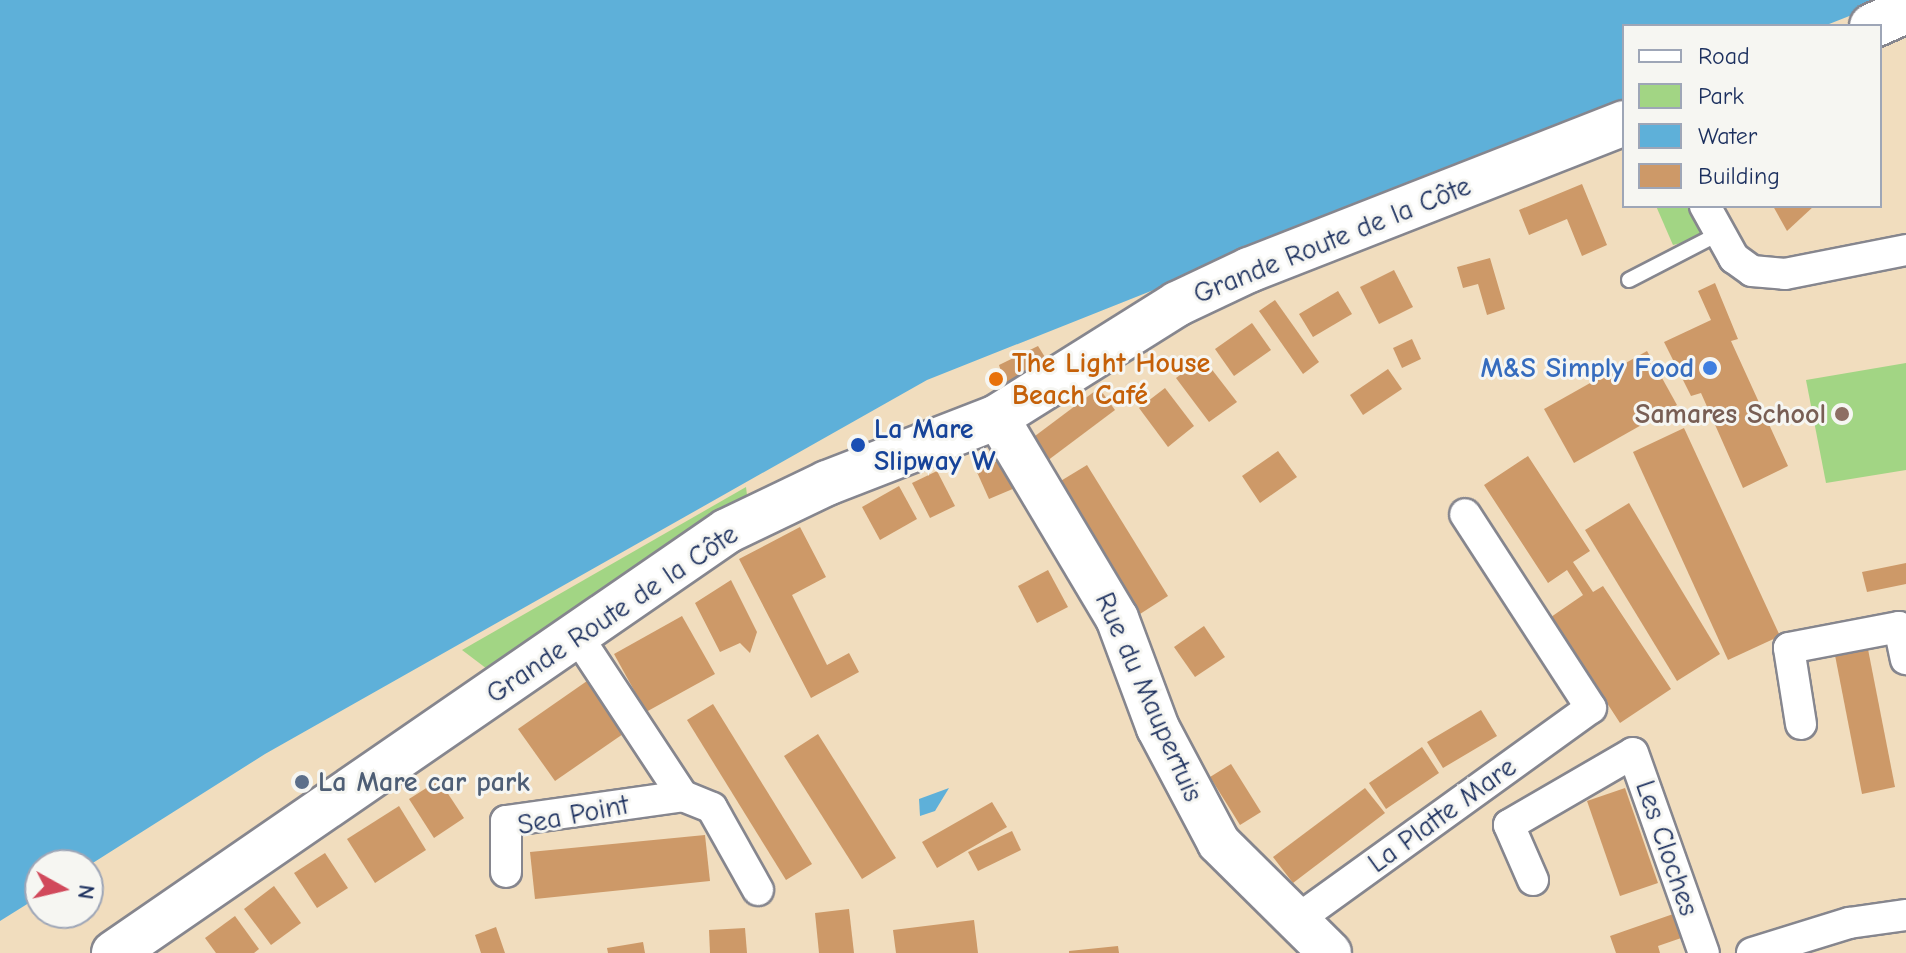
<!DOCTYPE html>
<html>
<head>
<meta charset="utf-8">
<style>
	body { margin:0 }
	#map { position:relative; width:1906px; height:953px; overflow:hidden; background:#f1ddbe; font-family:"Comic Neue",sans-serif }
	div>[style] { position:absolute }
	.green>* { inset:0; background:#a2d584 }
	.water>* { inset:0; background:#5eb0d9 }
	.building>* { inset:0; background:#cd9968 }
	.roads { filter:drop-shadow(2px 0 #86868e) drop-shadow(-2px 0 #86868e) drop-shadow(0 2px #86868e) drop-shadow(0 -2px #86868e) }
	.lane>* { height:14px; margin:-7px; padding:0 7px; transform-origin:7px; border-radius:7px; background:#fff }
	.street>* { height:30px; margin:-15px; padding:0 15px; transform-origin:15px; border-radius:15px; background:#fff }
	.secondary>* { height:42px; margin:-21px; padding:0 21px; transform-origin:21px; border-radius:21px; background:#fff }
	.primary>* { height:44px; margin:-22px; padding:0 22px; transform-origin:22px; border-radius:22px; background:#fff }
	.dots>* { width:22px; height:22px; translate:-50% -50%; box-sizing:border-box; border:4px solid #f6f6f2; border-radius:50% }
	span { translate:-50% -50%; white-space:nowrap; text-align:center; line-height:1.15; -webkit-text-stroke:6px #f6f6f2; paint-order:stroke }
	.street-label { font-size:28px; color:#1b2f5e }
	.food-label { font-size:28px; color:#c56008; font-weight:700 }
	.left { translate:0 -50%; text-align:left }
	.shop-label { font-size:28px; color:#366cbe; font-weight:700 }
	.right { translate:-100% -50%; text-align:right }
	.education-label { font-size:28px; color:#785e54; font-weight:700 }
	.transit-label { font-size:28px; color:#164399; font-weight:700 }
	.service-label { font-size:28px; color:#4e5e75; font-weight:700 }
	.legend { position:absolute; left:1622px; top:24px; width:260px; height:184px; box-sizing:border-box; background:#f6f6f2; border:2px solid #9ea6b7; margin:0; padding:10px 14px; list-style:none; font-size:24px; color:#1b2f5e }
	.legend li { display:flex; align-items:center; gap:16px; height:40px }
	.legend b { width:40px; border:2px solid #9ea6b7 }
	.north { position:absolute; left:24px; top:849px; width:80px; height:80px; box-sizing:border-box; background:#f6f6f2; border:2px solid #9ea6b7; border-radius:50%; rotate:98deg; font-size:22px; font-weight:700; line-height:32px; text-align:center; color:#1b2f5e }
	.north::after { content:''; display:block; margin:auto; width:28px; height:36px; background:#d1495b; clip-path:polygon(50% 0,100% 100%,50% 72%,0 100%) }
</style>
</head>
<body>
<div id="map">
	<div class="green">
		<div style="clip-path:polygon(1656px 206px,1705px 206px,1718px 234px,1673px 245px)"></div>
		<div style="clip-path:polygon(1906px 363px,1906px 470px,1826px 483px,1806px 380px)"></div>
		<div style="clip-path:polygon(746px 487px,750px 520px,499px 678px,462px 650px)"></div>
	</div>
	<div class="water">
		<div style="clip-path:polygon(0 0,1890px 0,1824px 26px,1624px 26px,1624px 103px,927px 380px,265px 754px,88px 866px,40px 865px,40px 896px,0 921px)"></div>
		<div style="clip-path:polygon(949px 788px,935px 811px,920px 816px,919px 799px)"></div>
	</div>
	<div class="building">
		<div style="clip-path:polygon(1582px 184px,1607px 245px,1582px 256px,1567px 219px,1529px 235px,1519px 210px)"></div>
		<div style="clip-path:polygon(1773px 206px,1814px 206px,1787px 231px)"></div>
		<div style="clip-path:polygon(1490px 258px,1505px 309px,1487px 315px,1478px 284px,1463px 288px,1457px 267px)"></div>
		<div style="clip-path:polygon(1394px 270px,1413px 307px,1379px 324px,1360px 287px)"></div>
		<div style="clip-path:polygon(1715px 283px,1738px 339px,1731px 341px,1788px 466px,1743px 488px,1701px 393px,1691px 396px,1664px 342px,1711px 320px,1698px 291px)"></div>
		<div style="clip-path:polygon(1338px 291px,1352px 314px,1313px 337px,1299px 314px)"></div>
		<div style="clip-path:polygon(1275px 300px,1319px 362px,1303px 374px,1259px 311px)"></div>
		<div style="clip-path:polygon(1252px 323px,1271px 350px,1234px 376px,1215px 349px)"></div>
		<div style="clip-path:polygon(1412px 339px,1421px 359px,1402px 368px,1393px 348px)"></div>
		<div style="clip-path:polygon(1038px 346px,1048px 362px,1005px 384px,999px 365px)"></div>
		<div style="clip-path:polygon(1647px 351px,1677px 405px,1574px 463px,1544px 409px)"></div>
		<div style="clip-path:polygon(1203px 358px,1237px 402px,1209px 422px,1176px 378px)"></div>
		<div style="clip-path:polygon(1388px 369px,1402px 389px,1363px 415px,1350px 395px)"></div>
		<div style="clip-path:polygon(1099px 388px,1115px 410px,1047px 461px,1031px 439px)"></div>
		<div style="clip-path:polygon(1165px 388px,1194px 426px,1168px 447px,1139px 408px)"></div>
		<div style="clip-path:polygon(1684px 428px,1780px 636px,1728px 660px,1633px 452px)"></div>
		<div style="clip-path:polygon(1278px 451px,1297px 477px,1260px 503px,1242px 476px)"></div>
		<div style="clip-path:polygon(1528px 456px,1590px 551px,1573px 562px,1593px 592px,1603px 586px,1671px 689px,1620px 723px,1551px 617px,1583px 595px,1567px 570px,1548px 583px,1484px 485px)"></div>
		<div style="clip-path:polygon(1002px 459px,1015px 488px,989px 499px,976px 470px)"></div>
		<div style="clip-path:polygon(1087px 465px,1168px 596px,1140px 614px,1059px 482px)"></div>
		<div style="clip-path:polygon(937px 471px,955px 506px,930px 518px,912px 483px)"></div>
		<div style="clip-path:polygon(899px 486px,917px 519px,880px 540px,862px 507px)"></div>
		<div style="clip-path:polygon(1629px 503px,1720px 654px,1677px 681px,1585px 530px)"></div>
		<div style="clip-path:polygon(800px 527px,826px 577px,792px 595px,827px 665px,849px 653px,859px 672px,811px 698px,739px 559px)"></div>
		<div style="clip-path:polygon(1906px 563px,1906px 584px,1867px 592px,1862px 572px)"></div>
		<div style="clip-path:polygon(1048px 570px,1068px 607px,1037px 623px,1018px 586px)"></div>
		<div style="clip-path:polygon(731px 580px,757px 632px,750px 653px,740px 643px,720px 652px,695px 603px)"></div>
		<div style="clip-path:polygon(682px 616px,715px 674px,646px 712px,614px 654px)"></div>
		<div style="clip-path:polygon(1204px 626px,1225px 657px,1195px 677px,1174px 647px)"></div>
		<div style="clip-path:polygon(1866px 639px,1895px 787px,1862px 794px,1833px 645px)"></div>
		<div style="clip-path:polygon(587px 681px,623px 734px,555px 781px,518px 729px)"></div>
		<div style="clip-path:polygon(713px 704px,812px 864px,786px 880px,687px 720px)"></div>
		<div style="clip-path:polygon(1481px 710px,1497px 736px,1443px 768px,1427px 742px)"></div>
		<div style="clip-path:polygon(818px 734px,896px 858px,862px 879px,784px 756px)"></div>
		<div style="clip-path:polygon(1422px 747px,1439px 773px,1386px 809px,1369px 783px)"></div>
		<div style="clip-path:polygon(1231px 764px,1261px 812px,1240px 825px,1210px 777px)"></div>
		<div style="clip-path:polygon(439px 780px,464px 818px,434px 838px,409px 799px)"></div>
		<div style="clip-path:polygon(1365px 788px,1385px 813px,1293px 883px,1273px 857px)"></div>
		<div style="clip-path:polygon(1625px 788px,1658px 883px,1620px 896px,1587px 801px)"></div>
		<div style="clip-path:polygon(992px 802px,1007px 827px,937px 868px,922px 842px)"></div>
		<div style="clip-path:polygon(399px 806px,426px 850px,375px 883px,347px 839px)"></div>
		<div style="clip-path:polygon(1012px 831px,1021px 850px,978px 871px,968px 852px)"></div>
		<div style="clip-path:polygon(705px 835px,710px 881px,535px 899px,530px 852px)"></div>
		<div style="clip-path:polygon(325px 853px,348px 888px,317px 908px,294px 873px)"></div>
		<div style="clip-path:polygon(274px 886px,301px 923px,271px 945px,244px 909px)"></div>
		<div style="clip-path:polygon(849px 909px,854px 953px,819px 953px,815px 913px)"></div>
		<div style="clip-path:polygon(1679px 912px,1687px 936px,1658px 946px,1660px 953px,1616px 953px,1610px 936px)"></div>
		<div style="clip-path:polygon(235px 916px,259px 949px,254px 953px,216px 953px,205px 938px)"></div>
		<div style="clip-path:polygon(974px 920px,978px 953px,896px 953px,893px 930px)"></div>
		<div style="clip-path:polygon(496px 927px,505px 953px,481px 953px,475px 935px)"></div>
		<div style="clip-path:polygon(745px 928px,747px 953px,710px 953px,709px 930px)"></div>
		<div style="clip-path:polygon(643px 942px,645px 953px,608px 953px,607px 948px)"></div>
		<div style="clip-path:polygon(1118px 946px,1119px 953px,1069px 953px,1069px 951px)"></div>
	</div>
	<div class="roads">
		<div class="lane">
			<div style="left:1629px;top:280px;width:100px;rotate:-27.3deg"></div>
		</div>
		<div class="street">
			<div style="left:1705px;top:206px;width:60px;rotate:60.9deg"></div>
			<div style="left:1734px;top:258px;width:22px;rotate:36deg"></div>
			<div style="left:1752px;top:271px;width:33px;rotate:5deg"></div>
			<div style="left:1785px;top:274px;width:123px;rotate:-11.2deg"></div>
			<div style="left:576px;top:634px;width:194px;rotate:56.6deg"></div>
			<div style="left:683px;top:796px;width:31px;rotate:22deg"></div>
			<div style="left:712px;top:808px;width:94px;rotate:60.7deg"></div>
			<div style="left:1801px;top:724px;width:77px;rotate:-99deg"></div>
			<div style="left:1789px;top:648px;width:112px;rotate:-10.8deg"></div>
			<div style="left:1899px;top:627px;width:33px;rotate:78deg"></div>
			<div style="left:506px;top:872px;width:51px;rotate:-90deg"></div>
			<div style="left:506px;top:821px;width:179px;rotate:-8deg"></div>
			<div style="left:1533px;top:880px;width:60px;rotate:-113.6deg"></div>
			<div style="left:1509px;top:825px;width:143px;rotate:-30.1deg"></div>
			<div style="left:1633px;top:753px;width:212px;rotate:70.5deg"></div>
			<div style="left:1294px;top:922px;width:366px;rotate:-35.8deg"></div>
			<div style="left:1591px;top:708px;width:231px;rotate:-123deg"></div>
			<div style="left:1752px;top:953px;width:102px;rotate:-17.2deg"></div>
			<div style="left:1849px;top:923px;width:58px;rotate:-8deg"></div>
		</div>
		<div class="secondary">
			<div style="left:997px;top:417px;width:234px;rotate:59.2deg"></div>
			<div style="left:1117px;top:618px;width:117px;rotate:69.6deg"></div>
			<div style="left:1158px;top:728px;width:130px;rotate:62.1deg"></div>
			<div style="left:1219px;top:843px;width:156px;rotate:44.7deg"></div>
		</div>
		<div class="primary">
			<div style="left:1872px;top:26px;width:37px;rotate:-24deg"></div>
			<div style="left:114px;top:953px;width:744px;rotate:-34.54deg"></div>
			<div style="left:727px;top:531px;width:111px;rotate:-25.6deg"></div>
			<div style="left:827px;top:483px;width:182px;rotate:-21.2deg"></div>
			<div style="left:997px;top:417px;width:213px;rotate:-32.1deg"></div>
			<div style="left:1177px;top:304px;width:80px;rotate:-25.3deg"></div>
			<div style="left:1249px;top:270px;width:403px;rotate:-21.4deg"></div>
		</div>
	</div>
	<div class="dots">
		<div style="left:1710px;top:368px;background:#3f7fe0"></div>
		<div style="left:996px;top:379px;background:#e8710a"></div>
		<div style="left:1842px;top:414px;background:#8d6e63"></div>
		<div style="left:858px;top:445px;background:#1a4fb4"></div>
		<div style="left:302px;top:782px;background:#5c6f8a"></div>
	</div>
	<div class="street-label">
		<span style="left:1332px;top:240px;rotate:-22deg">Grande Route de la Côte</span>
		<span style="left:612px;top:614px;rotate:-34deg">Grande Route de la Côte</span>
		<span style="left:1149px;top:697px;rotate:66deg">Rue du Maupertuis</span>
		<span style="left:573px;top:815px;rotate:-11deg">Sea Point</span>
		<span style="left:1442px;top:815px;rotate:-36deg">La Platte Mare</span>
		<span style="left:1667px;top:848px;rotate:71deg">Les Cloches</span>
	</div>
	<div class="food-label">
		<span class="left" style="left:1012px;top:379px">The Light House<br>Beach Café</span>
	</div>
	<div class="shop-label">
		<span class="right" style="left:1694px;top:368px">M&amp;S Simply Food</span>
	</div>
	<div class="education-label">
		<span class="right" style="left:1826px;top:414px">Samares School</span>
	</div>
	<div class="transit-label">
		<span class="left" style="left:874px;top:445px">La Mare<br>Slipway W</span>
	</div>
	<div class="service-label">
		<span class="left" style="left:318px;top:782px">La Mare car park</span>
	</div>
	<ul class="legend">
	<li><b style="height:10px;background:#fff"></b>Road</li>
	<li><b style="height:22px;background:#a2d584"></b>Park</li>
	<li><b style="height:22px;background:#5eb0d9"></b>Water</li>
	<li><b style="height:22px;background:#cd9968"></b>Building</li>
	</ul>
	<div class="north">N</div>
</div>
</body>
</html>
